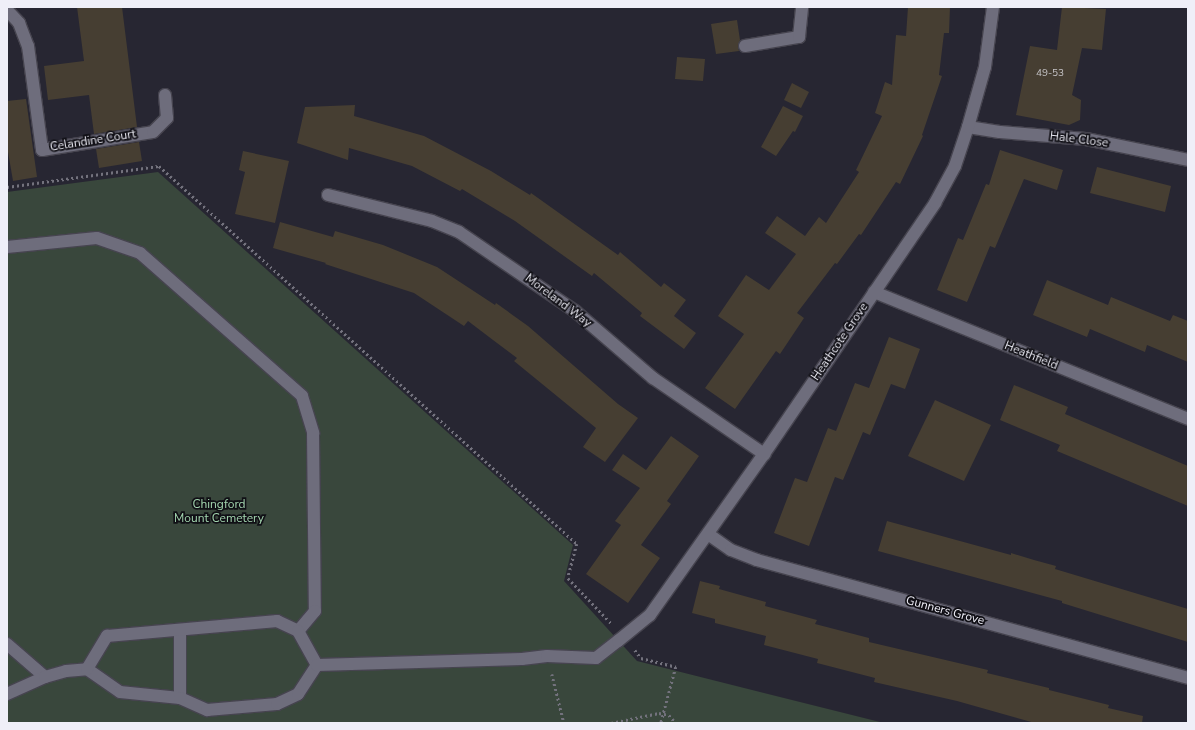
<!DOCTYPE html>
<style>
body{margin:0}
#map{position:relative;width:1195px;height:730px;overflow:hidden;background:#272632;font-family:"Nunito Sans",sans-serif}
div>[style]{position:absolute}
.green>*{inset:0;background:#39473c}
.building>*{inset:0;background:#463e32}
.path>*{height:2.5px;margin-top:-1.25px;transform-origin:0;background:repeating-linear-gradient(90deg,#73727d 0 2px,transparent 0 5px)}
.roads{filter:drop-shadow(1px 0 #46444f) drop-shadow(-1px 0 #46444f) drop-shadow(0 1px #46444f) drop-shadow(0 -1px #46444f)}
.lane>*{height:12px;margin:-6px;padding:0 6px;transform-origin:6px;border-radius:6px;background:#6e6d7c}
.street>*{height:12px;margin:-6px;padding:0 6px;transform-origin:6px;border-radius:6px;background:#6e6d7c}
span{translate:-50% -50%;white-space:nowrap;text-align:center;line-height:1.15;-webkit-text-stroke:3.5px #100f15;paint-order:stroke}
.number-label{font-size:10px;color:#c5c3c6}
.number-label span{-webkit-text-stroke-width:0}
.street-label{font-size:12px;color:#efeff8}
.park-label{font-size:12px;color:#a3d5af}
.frame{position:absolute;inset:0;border:8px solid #efeff8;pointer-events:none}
</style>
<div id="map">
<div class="green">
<i style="clip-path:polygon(158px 172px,573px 545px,564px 581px,637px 661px,884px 723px,7px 723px,7px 192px)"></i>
</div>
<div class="building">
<i style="clip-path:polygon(77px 7px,122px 7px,137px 127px,94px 134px,89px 95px,48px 100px,44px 66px,84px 61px)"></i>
<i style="clip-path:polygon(908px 7px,950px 7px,949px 33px,944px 33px,939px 75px,942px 76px,922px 135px,923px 136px,900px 184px,896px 182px,861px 235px,859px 234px,837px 264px,835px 263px,797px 313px,804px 318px,780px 354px,776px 351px,735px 409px,705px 388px,744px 334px,718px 316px,746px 275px,769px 290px,796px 254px,765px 233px,777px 216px,805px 236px,819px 217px,826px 223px,859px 172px,856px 170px,882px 116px,875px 113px,885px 82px,892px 85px,896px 35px,906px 36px)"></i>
<i style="clip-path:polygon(1062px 7px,1106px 9px,1102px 50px,1082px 48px,1072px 95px,1081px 100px,1080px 120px,1069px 125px,1016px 115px,1030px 46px,1057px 50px)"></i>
<i style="clip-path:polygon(737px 20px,740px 40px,738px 47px,739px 51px,716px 54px,711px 24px)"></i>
<i style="clip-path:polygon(677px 57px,705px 59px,703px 81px,675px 79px)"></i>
<i style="clip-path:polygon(792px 83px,809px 92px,801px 108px,784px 100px)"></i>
<i style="clip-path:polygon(26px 99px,37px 177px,13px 181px,7px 146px,7px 101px)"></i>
<i style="clip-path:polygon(355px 105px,354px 116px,424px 136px,491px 171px,530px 195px,531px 193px,618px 255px,620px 252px,661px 287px,664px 283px,686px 300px,674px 316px,696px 333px,684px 349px,640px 316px,642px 313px,594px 273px,592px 276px,515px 221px,462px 189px,460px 191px,412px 166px,349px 148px,348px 160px,297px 143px,305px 107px)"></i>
<i style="clip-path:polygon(783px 106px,803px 116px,795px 132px,793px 131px,776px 156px,761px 147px)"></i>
<i style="clip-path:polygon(139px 142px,142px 161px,99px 168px,96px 149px)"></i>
<i style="clip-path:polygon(1000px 150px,1063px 170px,1057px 190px,1024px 179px,995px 248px,990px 246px,967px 302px,937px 290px,958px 238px,963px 240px,986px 184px,989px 185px)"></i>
<i style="clip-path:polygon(243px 151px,289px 161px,275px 223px,235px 214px,245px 172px,239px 170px)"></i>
<i style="clip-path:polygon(1097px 167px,1171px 186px,1165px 212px,1090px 193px)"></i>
<i style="clip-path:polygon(280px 222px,333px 237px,335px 231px,383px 245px,437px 267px,495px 305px,496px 303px,528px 326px,618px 404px,638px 418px,605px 462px,583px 447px,596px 428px,514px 361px,517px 358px,493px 340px,468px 321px,464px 326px,414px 293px,325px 264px,326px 263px,273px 248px)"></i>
<i style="clip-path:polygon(1047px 280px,1108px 305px,1111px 297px,1170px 321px,1173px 315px,1188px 321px,1188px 362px,1147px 345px,1145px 352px,1090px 329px,1087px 337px,1033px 315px)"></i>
<i style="clip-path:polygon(889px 337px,920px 349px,905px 389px,891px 384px,870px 435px,863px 432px,843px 480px,835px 477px,809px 546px,774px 533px,795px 478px,807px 482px,828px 428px,836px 431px,855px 383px,869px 388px)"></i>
<i style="clip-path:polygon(1014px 385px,1068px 407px,1065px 414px,1188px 466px,1188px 506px,1057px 451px,1060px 445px,1000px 420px)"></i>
<i style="clip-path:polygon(935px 400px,991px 425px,964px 481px,908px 456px)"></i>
<i style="clip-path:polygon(671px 436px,699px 456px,667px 501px,671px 504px,641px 545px,660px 558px,628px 603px,586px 574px,621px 525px,615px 521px,640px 488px,612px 470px,623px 454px,646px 470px)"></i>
<i style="clip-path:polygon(887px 521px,1011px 555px,1011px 553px,1034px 560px,1056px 566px,1055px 569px,1188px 609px,1188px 642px,1062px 603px,1062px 601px,878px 551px)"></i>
<i style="clip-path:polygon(700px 581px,720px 586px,719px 589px,766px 602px,765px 606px,817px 620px,815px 624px,869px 638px,869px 642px,988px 670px,987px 673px,1049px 688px,1049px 690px,1109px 705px,1108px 708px,1143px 716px,1142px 723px,1035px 723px,957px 701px,874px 682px,875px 678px,817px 663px,818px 659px,764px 645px,766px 636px,715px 623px,715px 619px,692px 613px)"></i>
</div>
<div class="path">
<i style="left:7px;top:187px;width:153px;rotate:-7.9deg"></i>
<i style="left:159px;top:166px;width:564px;rotate:42.12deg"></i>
<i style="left:577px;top:544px;width:35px;rotate:105deg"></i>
<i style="left:568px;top:578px;width:64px;rotate:46.3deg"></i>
<i style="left:635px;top:650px;width:10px;rotate:53deg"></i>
<i style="left:641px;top:658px;width:36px;rotate:14deg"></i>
<i style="left:676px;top:667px;width:58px;rotate:105deg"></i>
<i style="left:552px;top:674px;width:50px;rotate:76.2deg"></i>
<i style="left:611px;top:723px;width:49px;rotate:-11.8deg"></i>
<i style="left:659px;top:713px;width:10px;rotate:11deg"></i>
<i style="left:669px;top:715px;width:11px;rotate:49deg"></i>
</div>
<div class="roads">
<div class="lane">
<i style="left:7px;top:10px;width:18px;rotate:47deg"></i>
<i style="left:19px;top:23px;width:25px;rotate:69deg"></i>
<i style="left:28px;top:46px;width:105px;rotate:82.3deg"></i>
<i style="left:42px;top:150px;width:112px;rotate:-9.2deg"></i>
<i style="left:153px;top:132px;width:20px;rotate:-45deg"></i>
<i style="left:167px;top:118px;width:23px;rotate:-95deg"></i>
<i style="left:745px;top:46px;width:55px;rotate:-9.5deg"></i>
<i style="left:799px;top:37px;width:30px;rotate:-84deg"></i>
<i style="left:7px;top:247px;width:90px;rotate:-5.7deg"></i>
<i style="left:97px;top:238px;width:46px;rotate:19.2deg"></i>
<i style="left:140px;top:253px;width:216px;rotate:41.4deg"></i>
<i style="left:302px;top:396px;width:39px;rotate:73deg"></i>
<i style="left:313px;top:433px;width:178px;rotate:89.4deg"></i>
<i style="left:315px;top:611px;width:26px;rotate:130deg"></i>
<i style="left:180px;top:630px;width:68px;rotate:90deg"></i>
<i style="left:7px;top:644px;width:50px;rotate:41deg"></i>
<i style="left:87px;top:669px;width:40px;rotate:34.9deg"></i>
<i style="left:120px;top:692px;width:60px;rotate:5.7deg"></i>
<i style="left:180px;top:698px;width:30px;rotate:24deg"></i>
<i style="left:207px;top:710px;width:70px;rotate:-4.9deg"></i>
<i style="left:277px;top:704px;width:23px;rotate:-25deg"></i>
<i style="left:298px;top:694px;width:35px;rotate:-57deg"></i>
<i style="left:7px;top:694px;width:42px;rotate:-24.1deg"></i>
<i style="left:45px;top:677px;width:22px;rotate:-16deg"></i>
<i style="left:66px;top:671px;width:21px;rotate:-5deg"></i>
<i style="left:87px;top:669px;width:39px;rotate:-59deg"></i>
<i style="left:107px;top:636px;width:171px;rotate:-5deg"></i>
<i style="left:277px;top:621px;width:23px;rotate:25deg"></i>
<i style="left:298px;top:631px;width:39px;rotate:61deg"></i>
<i style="left:317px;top:665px;width:205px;rotate:-1.7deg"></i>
<i style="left:522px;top:659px;width:25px;rotate:-7deg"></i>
<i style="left:547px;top:656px;width:49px;rotate:2.3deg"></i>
<i style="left:596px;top:658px;width:28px;rotate:-38deg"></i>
</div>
<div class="street">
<i style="left:968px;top:127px;width:32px;rotate:9deg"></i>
<i style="left:1000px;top:132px;width:86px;rotate:4.7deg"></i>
<i style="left:1086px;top:139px;width:104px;rotate:11.6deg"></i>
<i style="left:328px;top:195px;width:107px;rotate:14deg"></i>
<i style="left:432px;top:221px;width:29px;rotate:22deg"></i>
<i style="left:459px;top:232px;width:140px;rotate:34.3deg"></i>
<i style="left:575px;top:311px;width:103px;rotate:40.7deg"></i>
<i style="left:653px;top:378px;width:135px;rotate:34.4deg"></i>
<i style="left:874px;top:292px;width:339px;rotate:22deg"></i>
<i style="left:708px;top:534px;width:28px;rotate:35deg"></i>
<i style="left:731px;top:550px;width:28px;rotate:21deg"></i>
<i style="left:757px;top:560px;width:447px;rotate:15.3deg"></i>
<i style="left:618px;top:641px;width:41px;rotate:-39.1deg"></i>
<i style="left:650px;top:615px;width:197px;rotate:-54.7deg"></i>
<i style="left:764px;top:454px;width:304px;rotate:-55.7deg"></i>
<i style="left:935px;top:203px;width:42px;rotate:-61.6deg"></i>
<i style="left:955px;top:166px;width:41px;rotate:-71.6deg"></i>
<i style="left:968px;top:127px;width:62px;rotate:-74.2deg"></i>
<i style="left:985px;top:67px;width:61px;rotate:-82.4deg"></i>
</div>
</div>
<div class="number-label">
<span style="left:1050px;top:74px">49-53</span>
</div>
<div class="street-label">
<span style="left:1079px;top:140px;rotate:7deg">Hale Close</span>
<span style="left:93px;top:141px;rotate:-9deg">Celandine Court</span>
<span style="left:558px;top:301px;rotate:37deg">Moreland Way</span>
<span style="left:840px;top:342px;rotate:-56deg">Heathcote Grove</span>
<span style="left:1031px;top:356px;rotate:22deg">Heathfield</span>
<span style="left:945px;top:611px;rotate:15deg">Gunners Grove</span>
</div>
<div class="park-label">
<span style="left:219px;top:512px">Chingford<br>Mount Cemetery</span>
</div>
<div class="frame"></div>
</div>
